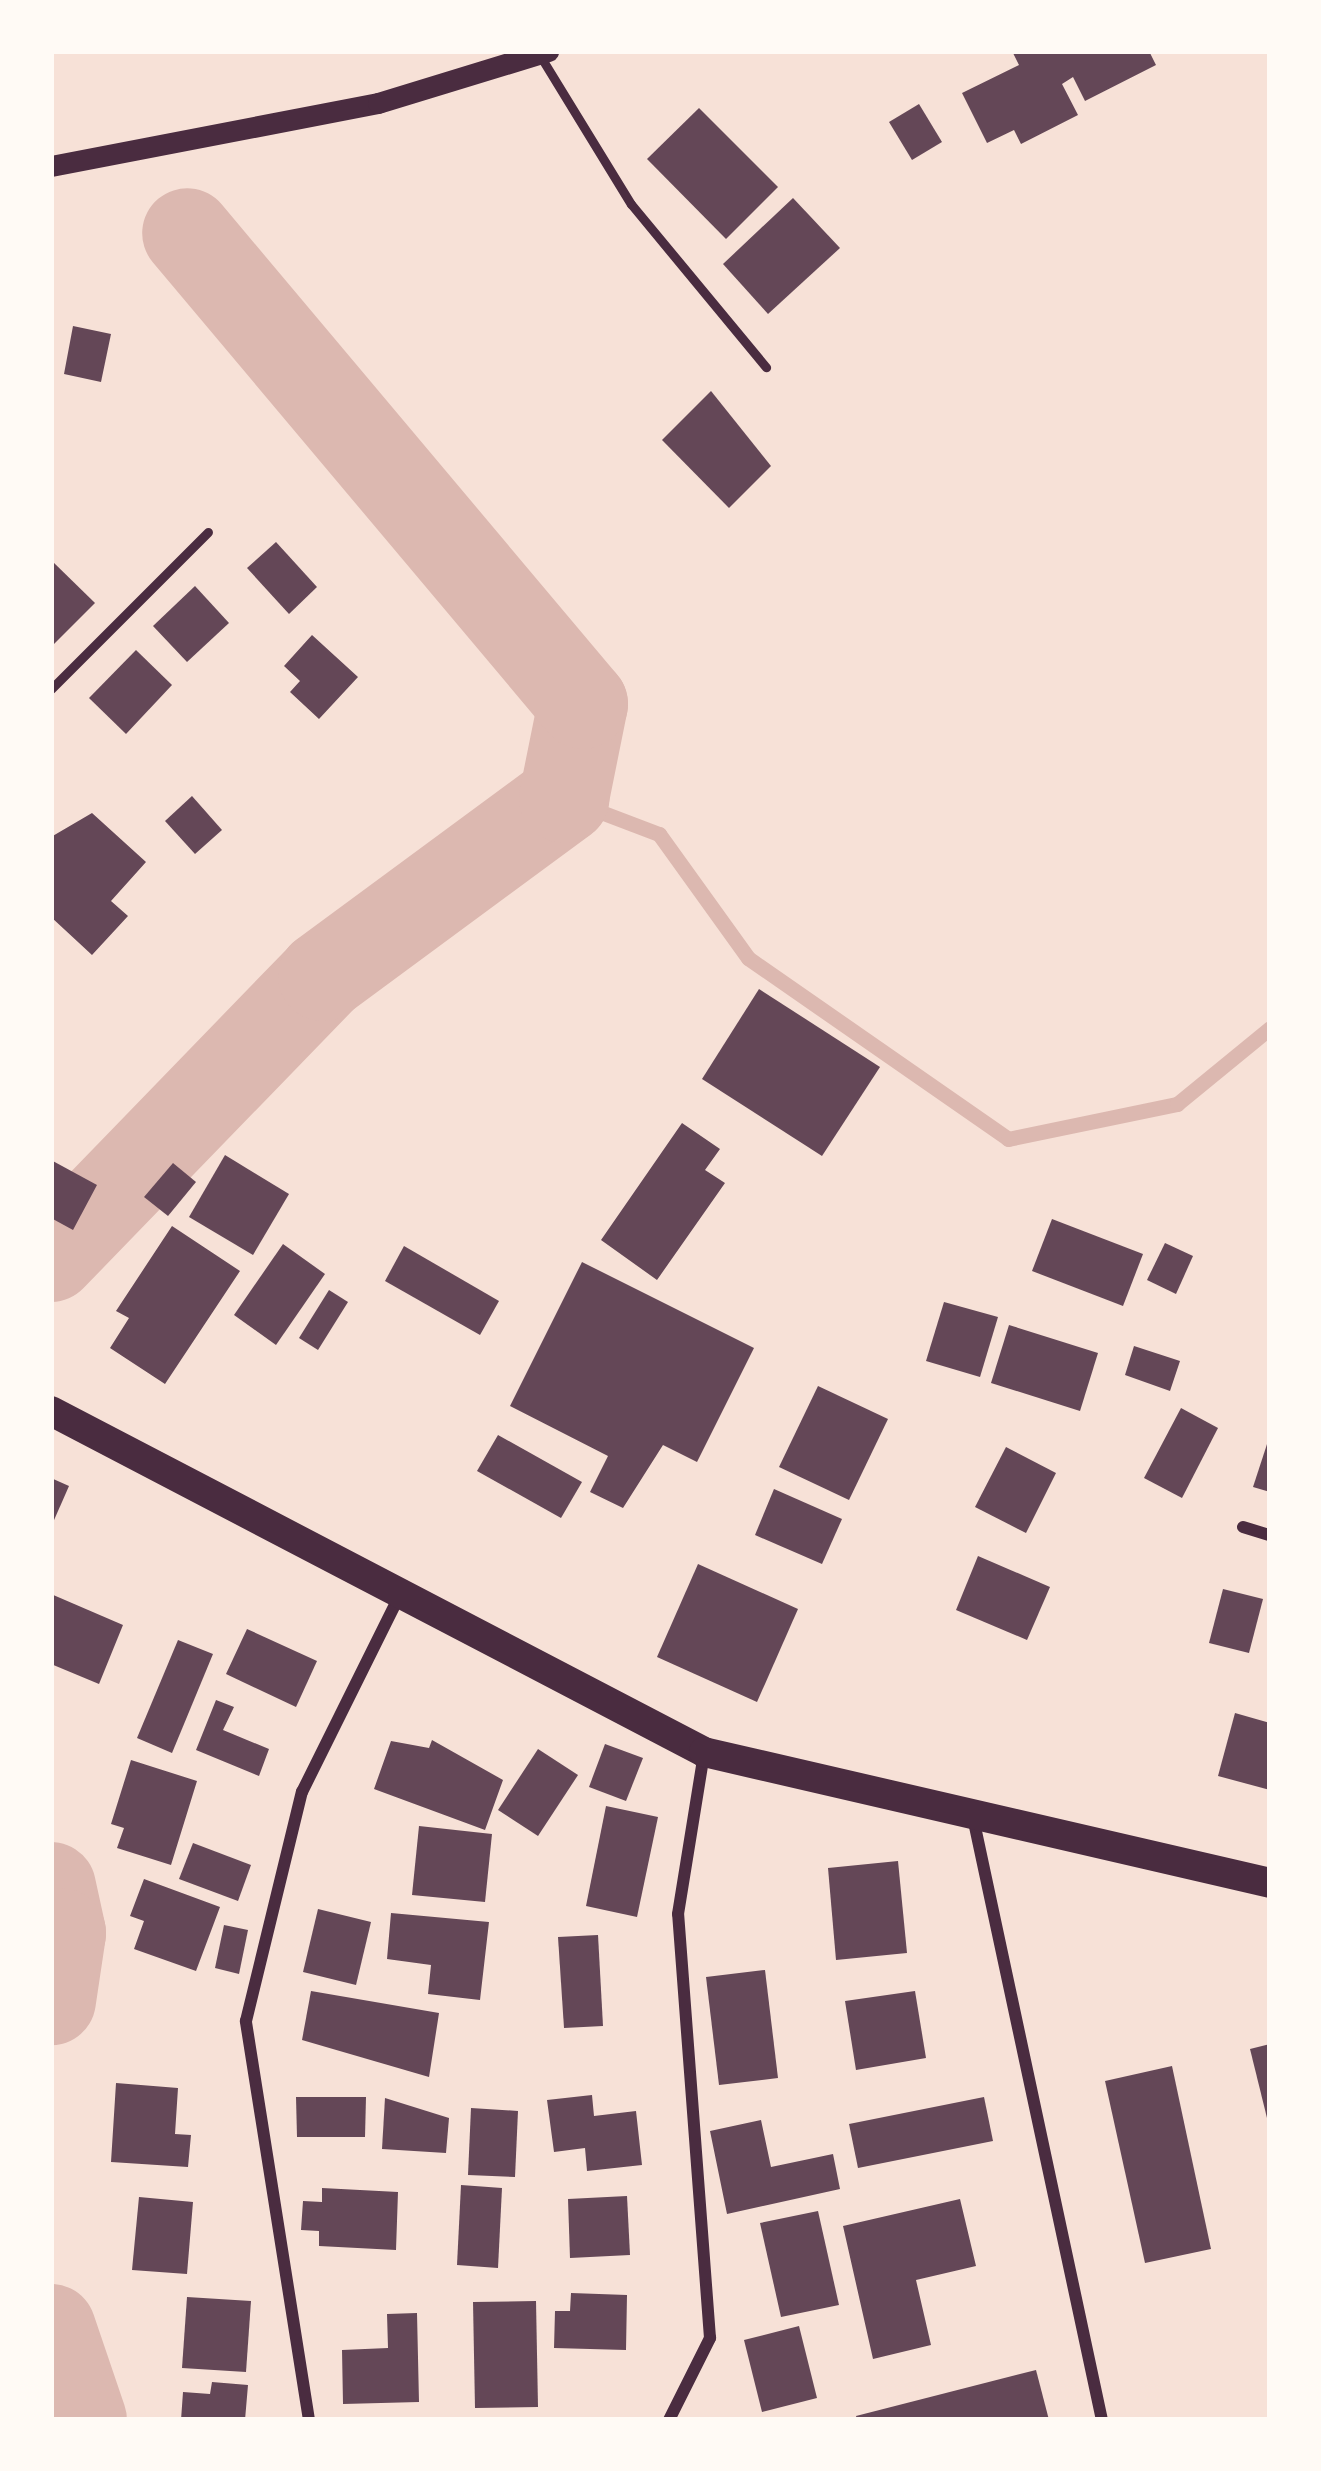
<!DOCTYPE html>
<style>
body{margin:0}
#map{position:relative;width:1321px;height:2471px;overflow:hidden;background:#f7e1d7;font-family:Helvetica,sans-serif}
div>[style]{position:absolute}
.stream>*{height:15px;margin:-7.5px;padding:0 7.5px;transform-origin:7.5px;border-radius:7.5px;background:#dcb8b0}
.river>*{height:90px;margin:-45px;padding:0 45px;transform-origin:45px;border-radius:45px;background:#dcb8b0}
.building>*{inset:0;background:#644757}
.service>*{height:9px;margin:-4.5px;padding:0 4.5px;transform-origin:4.5px;border-radius:4.5px;background:#4a2c40}
.minor>*{height:12px;margin:-6px;padding:0 6px;transform-origin:6px;border-radius:6px;background:#4a2c40}
.tertiary>*{height:21px;margin:-10.5px;padding:0 10.5px;transform-origin:10.5px;border-radius:10.5px;background:#4a2c40}
.primary>*{height:30px;margin:-15px;padding:0 15px;transform-origin:15px;border-radius:15px;background:#4a2c40}
span{translate:-50% -50%;white-space:nowrap;text-align:center;line-height:1.15;-webkit-text-stroke:9px #fffaf5;paint-order:stroke}
.frame{position:absolute;inset:0;border:54px solid #fffaf5;pointer-events:none}
</style>
<div id="map">
<div class="stream">
<i style="left:564px;top:798px;width:102px;rotate:20.8deg"></i>
<i style="left:659px;top:834px;width:153px;rotate:54.3deg"></i>
<i style="left:748px;top:958px;width:317px;rotate:34.8deg"></i>
<i style="left:1008px;top:1139px;width:173px;rotate:-11.7deg"></i>
<i style="left:1177px;top:1104px;width:120px;rotate:-39.3deg"></i>
</div>
<div class="river">
<i style="left:51px;top:1257px;width:391px;rotate:-45.9deg"></i>
<i style="left:323px;top:976px;width:300px;rotate:-36.4deg"></i>
<i style="left:564px;top:798px;width:96px;rotate:-78.6deg"></i>
<i style="left:583px;top:704px;width:615px;rotate:-130.06deg"></i>
<i style="left:51px;top:1887px;width:47px;rotate:77.7deg"></i>
<i style="left:61px;top:1933px;width:68px;rotate:98.5deg"></i>
<i style="left:51px;top:2329px;width:96px;rotate:71.2deg"></i>
</div>
<div class="building">
<i style="clip-path:polygon(1043px 51px,1149px 51px,1156px 65px,1085px 101px,1073px 77px,1062px 84px,1078px 115px,1021px 144px,1014px 130px,987px 143px,962px 93px,1019px 65px,1013px 53px)"></i>
<i style="clip-path:polygon(919px 104px,942px 142px,912px 160px,889px 122px)"></i>
<i style="clip-path:polygon(699px 108px,778px 187px,726px 239px,647px 159px)"></i>
<i style="clip-path:polygon(793px 198px,840px 248px,768px 314px,723px 264px)"></i>
<i style="clip-path:polygon(73px 326px,111px 334px,101px 382px,64px 374px)"></i>
<i style="clip-path:polygon(711px 391px,771px 466px,729px 508px,662px 440px)"></i>
<i style="clip-path:polygon(276px 542px,317px 587px,289px 614px,247px 568px)"></i>
<i style="clip-path:polygon(51px 560px,95px 603px,51px 647px)"></i>
<i style="clip-path:polygon(195px 586px,229px 623px,187px 662px,153px 626px)"></i>
<i style="clip-path:polygon(312px 635px,358px 677px,319px 719px,290px 692px,300px 681px,284px 666px)"></i>
<i style="clip-path:polygon(136px 650px,172px 685px,126px 734px,89px 698px)"></i>
<i style="clip-path:polygon(192px 796px,222px 830px,195px 854px,165px 821px)"></i>
<i style="clip-path:polygon(92px 813px,146px 862px,111px 901px,128px 916px,92px 955px,51px 917px,51px 837px)"></i>
<i style="clip-path:polygon(759px 989px,880px 1067px,822px 1156px,702px 1079px)"></i>
<i style="clip-path:polygon(682px 1123px,720px 1149px,705px 1170px,725px 1183px,657px 1280px,601px 1240px)"></i>
<i style="clip-path:polygon(225px 1155px,289px 1194px,253px 1255px,189px 1217px)"></i>
<i style="clip-path:polygon(51px 1160px,97px 1185px,73px 1230px,51px 1218px)"></i>
<i style="clip-path:polygon(173px 1163px,196px 1182px,168px 1216px,144px 1197px)"></i>
<i style="clip-path:polygon(1052px 1219px,1143px 1254px,1123px 1306px,1032px 1271px)"></i>
<i style="clip-path:polygon(172px 1226px,240px 1271px,165px 1384px,110px 1348px,129px 1318px,116px 1311px)"></i>
<i style="clip-path:polygon(1165px 1243px,1193px 1256px,1176px 1294px,1147px 1280px)"></i>
<i style="clip-path:polygon(283px 1244px,325px 1274px,276px 1345px,234px 1315px)"></i>
<i style="clip-path:polygon(404px 1246px,499px 1301px,480px 1335px,385px 1281px)"></i>
<i style="clip-path:polygon(582px 1262px,754px 1348px,697px 1462px,663px 1445px,623px 1508px,590px 1492px,608px 1456px,510px 1406px)"></i>
<i style="clip-path:polygon(329px 1290px,348px 1302px,318px 1350px,299px 1338px)"></i>
<i style="clip-path:polygon(944px 1302px,998px 1317px,980px 1377px,926px 1361px)"></i>
<i style="clip-path:polygon(1009px 1325px,1098px 1353px,1080px 1411px,991px 1383px)"></i>
<i style="clip-path:polygon(1134px 1346px,1180px 1361px,1170px 1391px,1125px 1375px)"></i>
<i style="clip-path:polygon(818px 1386px,888px 1419px,849px 1500px,779px 1467px)"></i>
<i style="clip-path:polygon(1181px 1408px,1218px 1428px,1182px 1498px,1144px 1478px)"></i>
<i style="clip-path:polygon(498px 1435px,582px 1482px,561px 1518px,477px 1471px)"></i>
<i style="clip-path:polygon(1269px 1438px,1270px 1438px,1270px 1492px,1253px 1487px)"></i>
<i style="clip-path:polygon(1006px 1447px,1056px 1473px,1026px 1533px,975px 1507px)"></i>
<i style="clip-path:polygon(51px 1478px,69px 1486px,51px 1527px)"></i>
<i style="clip-path:polygon(774px 1489px,842px 1519px,822px 1564px,755px 1535px)"></i>
<i style="clip-path:polygon(978px 1556px,1050px 1587px,1027px 1640px,956px 1610px)"></i>
<i style="clip-path:polygon(698px 1564px,798px 1609px,757px 1702px,657px 1657px)"></i>
<i style="clip-path:polygon(1223px 1589px,1263px 1599px,1249px 1653px,1209px 1643px)"></i>
<i style="clip-path:polygon(51px 1594px,123px 1625px,99px 1684px,51px 1664px)"></i>
<i style="clip-path:polygon(247px 1629px,317px 1661px,296px 1707px,226px 1674px)"></i>
<i style="clip-path:polygon(178px 1640px,213px 1654px,172px 1753px,137px 1738px)"></i>
<i style="clip-path:polygon(216px 1700px,234px 1707px,223px 1730px,269px 1749px,259px 1776px,196px 1750px)"></i>
<i style="clip-path:polygon(1235px 1713px,1270px 1723px,1270px 1790px,1218px 1776px)"></i>
<i style="clip-path:polygon(432px 1740px,503px 1780px,485px 1830px,374px 1789px,391px 1741px,429px 1748px)"></i>
<i style="clip-path:polygon(605px 1744px,643px 1758px,626px 1801px,589px 1787px)"></i>
<i style="clip-path:polygon(538px 1749px,578px 1775px,538px 1836px,498px 1810px)"></i>
<i style="clip-path:polygon(131px 1760px,197px 1781px,171px 1865px,117px 1848px,124px 1828px,111px 1824px)"></i>
<i style="clip-path:polygon(606px 1806px,658px 1817px,637px 1917px,586px 1906px)"></i>
<i style="clip-path:polygon(419px 1826px,492px 1834px,485px 1902px,412px 1895px)"></i>
<i style="clip-path:polygon(193px 1843px,251px 1865px,238px 1901px,179px 1879px)"></i>
<i style="clip-path:polygon(898px 1861px,907px 1953px,836px 1960px,828px 1868px)"></i>
<i style="clip-path:polygon(144px 1879px,220px 1907px,196px 1971px,134px 1949px,144px 1921px,130px 1916px)"></i>
<i style="clip-path:polygon(318px 1909px,371px 1922px,356px 1985px,303px 1972px)"></i>
<i style="clip-path:polygon(391px 1913px,489px 1922px,480px 2000px,428px 1994px,431px 1965px,387px 1959px)"></i>
<i style="clip-path:polygon(224px 1925px,248px 1930px,239px 1974px,215px 1968px)"></i>
<i style="clip-path:polygon(598px 1935px,603px 2026px,564px 2028px,558px 1937px)"></i>
<i style="clip-path:polygon(765px 1970px,778px 2078px,719px 2085px,706px 1977px)"></i>
<i style="clip-path:polygon(311px 1991px,439px 2013px,429px 2077px,302px 2040px)"></i>
<i style="clip-path:polygon(915px 1991px,926px 2058px,856px 2070px,845px 2001px)"></i>
<i style="clip-path:polygon(1270px 2044px,1270px 2122px,1268px 2122px,1250px 2049px)"></i>
<i style="clip-path:polygon(1172px 2066px,1211px 2249px,1145px 2263px,1105px 2081px)"></i>
<i style="clip-path:polygon(116px 2083px,178px 2088px,175px 2134px,191px 2135px,188px 2167px,111px 2162px)"></i>
<i style="clip-path:polygon(592px 2095px,594px 2116px,636px 2111px,642px 2165px,587px 2171px,585px 2148px,554px 2152px,547px 2100px)"></i>
<i style="clip-path:polygon(296px 2097px,366px 2097px,365px 2137px,297px 2137px)"></i>
<i style="clip-path:polygon(984px 2097px,993px 2141px,858px 2168px,849px 2124px)"></i>
<i style="clip-path:polygon(385px 2098px,449px 2118px,446px 2153px,382px 2149px)"></i>
<i style="clip-path:polygon(471px 2108px,518px 2111px,515px 2177px,468px 2175px)"></i>
<i style="clip-path:polygon(761px 2120px,771px 2167px,833px 2154px,840px 2189px,727px 2214px,710px 2131px)"></i>
<i style="clip-path:polygon(461px 2185px,502px 2188px,498px 2268px,457px 2265px)"></i>
<i style="clip-path:polygon(322px 2188px,398px 2192px,396px 2250px,319px 2246px,319px 2231px,301px 2230px,303px 2201px,322px 2202px)"></i>
<i style="clip-path:polygon(627px 2196px,630px 2255px,570px 2258px,568px 2199px)"></i>
<i style="clip-path:polygon(139px 2197px,193px 2202px,187px 2274px,132px 2270px)"></i>
<i style="clip-path:polygon(960px 2199px,976px 2266px,916px 2280px,931px 2345px,873px 2359px,843px 2226px)"></i>
<i style="clip-path:polygon(818px 2211px,839px 2305px,781px 2317px,760px 2223px)"></i>
<i style="clip-path:polygon(571px 2293px,627px 2295px,626px 2350px,554px 2348px,555px 2311px,570px 2311px)"></i>
<i style="clip-path:polygon(187px 2297px,251px 2301px,246px 2372px,182px 2368px)"></i>
<i style="clip-path:polygon(536px 2301px,538px 2407px,475px 2408px,473px 2302px)"></i>
<i style="clip-path:polygon(417px 2313px,419px 2402px,343px 2404px,342px 2350px,388px 2348px,387px 2314px)"></i>
<i style="clip-path:polygon(799px 2326px,817px 2398px,762px 2412px,744px 2340px)"></i>
<i style="clip-path:polygon(1036px 2370px,1049px 2420px,857px 2420px,856px 2416px)"></i>
<i style="clip-path:polygon(212px 2382px,248px 2385px,245px 2420px,181px 2420px,183px 2392px,210px 2394px)"></i>
</div>
<div class="service">
<i style="left:539px;top:54px;width:176px;rotate:58.5deg"></i>
<i style="left:631px;top:204px;width:212px;rotate:50.4deg"></i>
<i style="left:51px;top:689px;width:222px;rotate:-45deg"></i>
</div>
<div class="minor">
<i style="left:1243px;top:1527px;width:28px;rotate:17deg"></i>
<i style="left:974px;top:1822px;width:612px;rotate:77.92deg"></i>
<i style="left:309px;top:2420px;width:404px;rotate:-99deg"></i>
<i style="left:246px;top:2021px;width:236px;rotate:-76.3deg"></i>
<i style="left:302px;top:1792px;width:216px;rotate:-63.6deg"></i>
<i style="left:669px;top:2420px;width:92px;rotate:-63.4deg"></i>
<i style="left:710px;top:2338px;width:425px;rotate:-94.3deg"></i>
<i style="left:678px;top:1914px;width:163px;rotate:-80.8deg"></i>
</div>
<div class="tertiary">
<i style="left:51px;top:166px;width:333px;rotate:-10.9deg"></i>
<i style="left:378px;top:103px;width:178px;rotate:-17deg"></i>
</div>
<div class="primary">
<i style="left:51px;top:1411px;width:737px;rotate:27.57deg"></i>
<i style="left:704px;top:1752px;width:581px;rotate:13.03deg"></i>
</div>
<div class="frame"></div>
</div>
